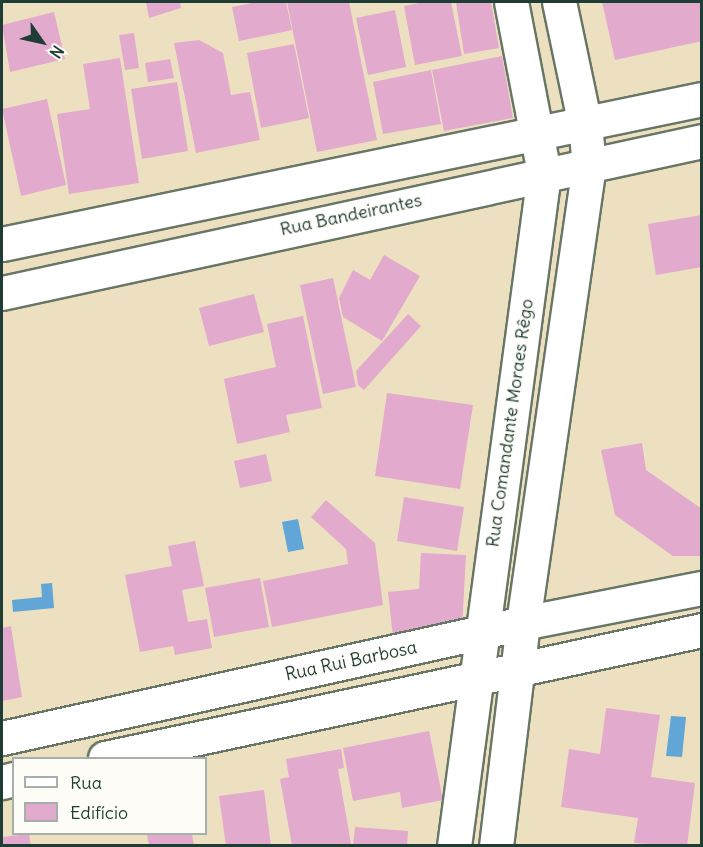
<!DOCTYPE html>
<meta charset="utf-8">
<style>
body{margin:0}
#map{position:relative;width:703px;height:847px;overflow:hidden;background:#ece0c0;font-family:Delius,sans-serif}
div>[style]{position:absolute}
.water>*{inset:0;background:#61a6d6}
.building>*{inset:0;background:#e2aacc}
.roads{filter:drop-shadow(2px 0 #677665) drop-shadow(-2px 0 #677665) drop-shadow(0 2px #677665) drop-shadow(0 -2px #677665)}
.minor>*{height:33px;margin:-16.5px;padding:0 16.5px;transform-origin:16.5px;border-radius:16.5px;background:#fff}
span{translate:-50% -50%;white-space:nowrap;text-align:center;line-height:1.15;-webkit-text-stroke:4.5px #fdfcf7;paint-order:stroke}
.street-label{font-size:18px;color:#1f3d34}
.frame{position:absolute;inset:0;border:3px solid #1f3d34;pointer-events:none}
.legend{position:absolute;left:12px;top:757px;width:195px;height:78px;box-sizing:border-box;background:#fdfcf7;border:2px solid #a4b0a9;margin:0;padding:8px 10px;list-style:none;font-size:18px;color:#1f3d34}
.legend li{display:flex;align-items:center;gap:12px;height:30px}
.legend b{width:30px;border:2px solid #a4b0a9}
.north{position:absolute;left:12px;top:12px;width:60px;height:60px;-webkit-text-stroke:4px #fdfcf7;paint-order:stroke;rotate:124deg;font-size:16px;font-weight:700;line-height:24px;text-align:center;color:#1f3d34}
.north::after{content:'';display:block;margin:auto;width:21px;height:27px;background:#1f3d34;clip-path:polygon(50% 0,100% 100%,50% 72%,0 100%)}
</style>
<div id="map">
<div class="water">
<i style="clip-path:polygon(298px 519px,304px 549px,288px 552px,282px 522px)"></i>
<i style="clip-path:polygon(52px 583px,54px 608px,13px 612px,12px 600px,42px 597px,41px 584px)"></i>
<i style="clip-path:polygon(671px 716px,686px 717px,682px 757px,666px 756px)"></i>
</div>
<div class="building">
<i style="clip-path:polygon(146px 2px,180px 2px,181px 8px,149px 18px)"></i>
<i style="clip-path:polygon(257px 2px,286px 2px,292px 30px,239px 41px,232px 7px)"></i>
<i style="clip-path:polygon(287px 2px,349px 2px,377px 140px,317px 152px)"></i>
<i style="clip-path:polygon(424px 2px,451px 2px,462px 56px,415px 65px,404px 6px)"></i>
<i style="clip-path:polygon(456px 2px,491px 2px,499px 48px,464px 54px)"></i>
<i style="clip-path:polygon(602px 2px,702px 2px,702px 41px,615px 60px)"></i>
<i style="clip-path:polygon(395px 10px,406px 67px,368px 75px,356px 18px)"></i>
<i style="clip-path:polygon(54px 12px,65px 59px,10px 72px,2px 25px)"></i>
<i style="clip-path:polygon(134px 33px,139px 68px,125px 70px,119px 35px)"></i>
<i style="clip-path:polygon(199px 40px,223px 53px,231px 95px,250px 92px,260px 140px,196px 153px,174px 43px)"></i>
<i style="clip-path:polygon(294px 44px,309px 118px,261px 128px,247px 53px)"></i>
<i style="clip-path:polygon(502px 56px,513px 118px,444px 131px,432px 70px)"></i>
<i style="clip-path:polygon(120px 58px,139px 183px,69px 194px,57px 114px,90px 109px,83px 64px)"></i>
<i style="clip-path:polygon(170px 59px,174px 78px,148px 82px,145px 63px)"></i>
<i style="clip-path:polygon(431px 70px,441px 124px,383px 134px,373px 82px)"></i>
<i style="clip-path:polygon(177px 82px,188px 151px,142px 159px,131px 89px)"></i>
<i style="clip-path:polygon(47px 99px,66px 185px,21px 196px,2px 109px)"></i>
<i style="clip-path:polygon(702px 215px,702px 267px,656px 275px,648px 224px)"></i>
<i style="clip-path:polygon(384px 255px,420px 276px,382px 341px,343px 317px,339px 298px,353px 270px,370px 280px)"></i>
<i style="clip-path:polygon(333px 278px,356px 387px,323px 394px,300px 285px)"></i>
<i style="clip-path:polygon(254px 294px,264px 332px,209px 346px,199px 308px)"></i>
<i style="clip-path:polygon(408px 314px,421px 326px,364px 390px,358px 385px,356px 371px)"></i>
<i style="clip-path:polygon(303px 316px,322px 408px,286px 415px,290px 432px,237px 444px,224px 379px,276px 367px,267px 324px)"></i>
<i style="clip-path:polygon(387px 393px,473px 405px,460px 489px,375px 476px)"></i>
<i style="clip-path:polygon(642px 443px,646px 470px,702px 509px,702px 556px,673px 556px,615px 515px,601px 450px)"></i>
<i style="clip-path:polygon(266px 454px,272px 481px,240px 488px,234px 461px)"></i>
<i style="clip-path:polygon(404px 497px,464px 507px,457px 551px,397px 541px)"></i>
<i style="clip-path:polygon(326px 500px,375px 543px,383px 605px,272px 627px,263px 581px,348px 564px,346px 549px,311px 517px)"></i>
<i style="clip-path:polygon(195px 541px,204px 586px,182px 590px,188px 622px,207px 619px,212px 648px,175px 655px,173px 646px,140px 652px,125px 575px,172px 566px,168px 546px)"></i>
<i style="clip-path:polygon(421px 553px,466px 555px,462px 629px,393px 637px,388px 592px,419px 589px)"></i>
<i style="clip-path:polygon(260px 578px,269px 627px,214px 637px,205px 588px)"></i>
<i style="clip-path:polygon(11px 626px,22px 697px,2px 701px,2px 628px)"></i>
<i style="clip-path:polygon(606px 708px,660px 715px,651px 777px,695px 783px,687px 846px,634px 843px,638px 818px,561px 807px,569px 749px,600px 754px)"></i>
<i style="clip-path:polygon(429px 731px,443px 800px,402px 808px,400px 792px,353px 801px,343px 748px)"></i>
<i style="clip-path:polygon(341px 749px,344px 768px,338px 769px,351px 844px,292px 846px,280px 779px,289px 777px,286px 759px)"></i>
<i style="clip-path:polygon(264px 790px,271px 846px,226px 846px,219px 796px)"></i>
<i style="clip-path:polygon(355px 827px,408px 831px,407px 846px,353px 846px)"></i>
<i style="clip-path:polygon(29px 834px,31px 846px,2px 846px,2px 837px)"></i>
<i style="clip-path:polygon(147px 834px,192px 834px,194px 846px,149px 846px)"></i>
</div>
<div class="roads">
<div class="minor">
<i style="left:2px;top:244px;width:715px;rotate:-11.7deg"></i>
<i style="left:2px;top:293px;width:716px;rotate:-12.25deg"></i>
<i style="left:2px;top:738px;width:534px;rotate:-12.45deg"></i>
<i style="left:523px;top:623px;width:182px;rotate:-11.1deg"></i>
<i style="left:105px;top:758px;width:611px;rotate:-12.1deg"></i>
<i style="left:2px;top:782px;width:12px;rotate:-14deg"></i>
<i style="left:454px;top:846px;width:679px;rotate:-82.38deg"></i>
<i style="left:544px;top:173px;width:174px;rotate:-100.9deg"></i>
<i style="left:496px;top:846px;width:225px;rotate:-83.1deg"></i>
<i style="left:523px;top:623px;width:463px;rotate:-81.8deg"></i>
<i style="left:589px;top:165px;width:40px;rotate:-95.7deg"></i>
<i style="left:585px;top:125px;width:126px;rotate:-101.9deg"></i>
</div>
</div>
<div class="street-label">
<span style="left:351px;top:215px;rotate:-12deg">Rua Bandeirantes</span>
<span style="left:510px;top:423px;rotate:-82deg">Rua Comandante Moraes Rêgo</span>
<span style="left:351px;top:661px;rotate:-12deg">Rua Rui Barbosa</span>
</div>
<div class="frame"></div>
<ul class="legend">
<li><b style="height:8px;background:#fff"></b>Rua</li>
<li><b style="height:16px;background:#e2aacc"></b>Edifício</li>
</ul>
<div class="north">N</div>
</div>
